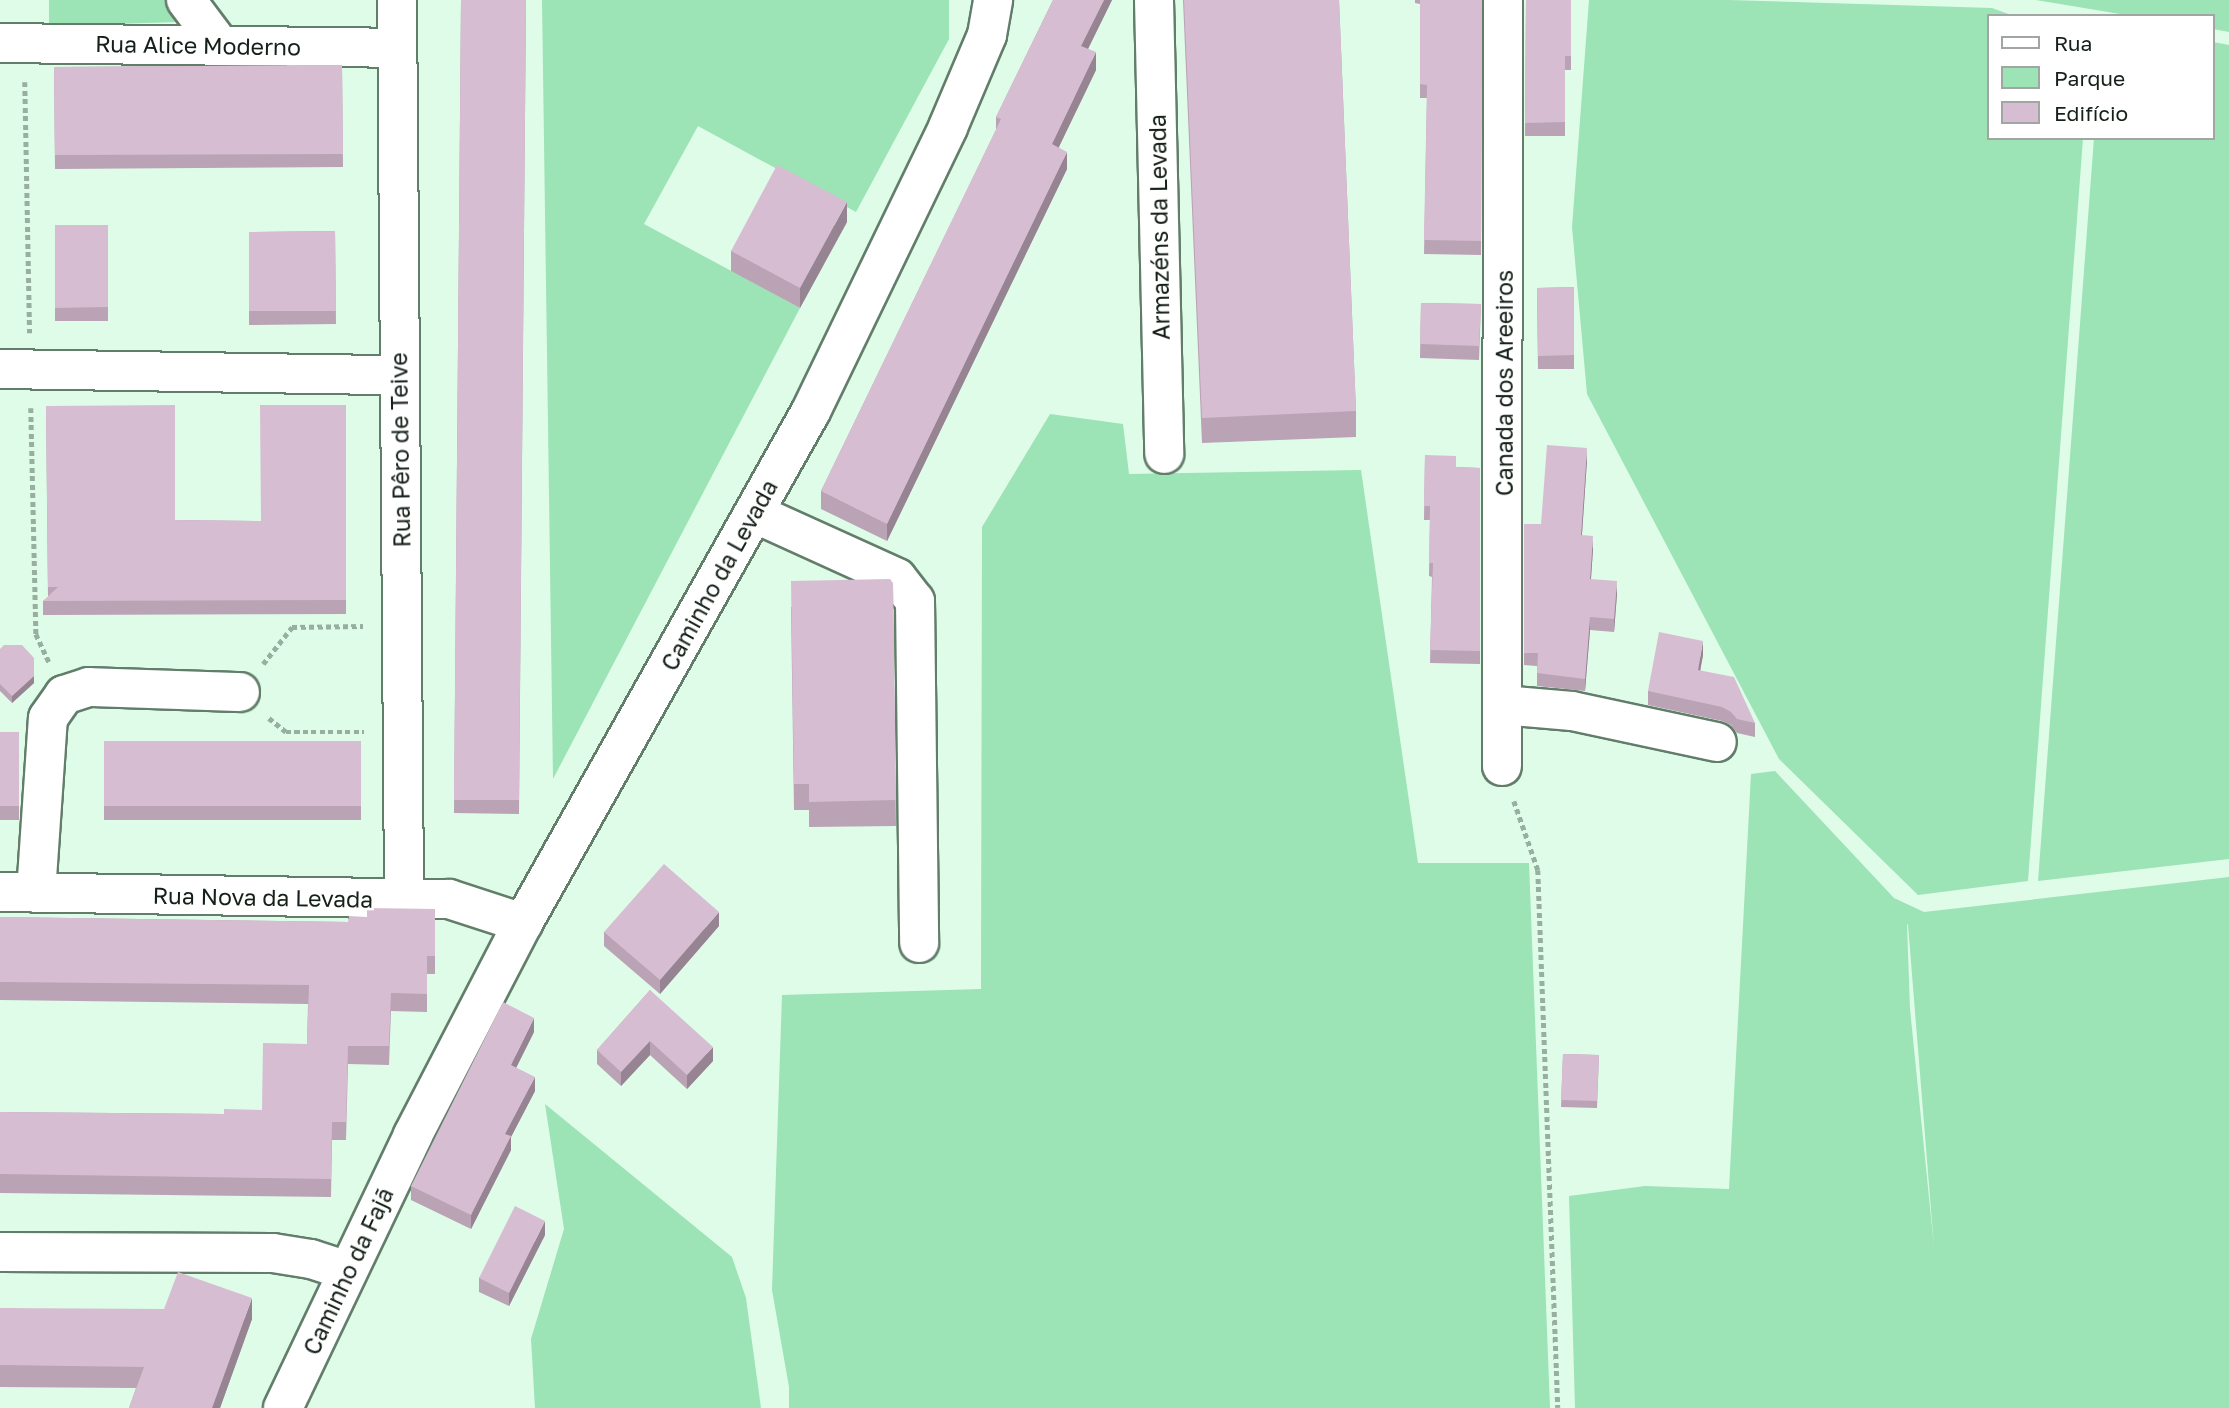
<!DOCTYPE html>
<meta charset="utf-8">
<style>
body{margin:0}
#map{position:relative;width:2229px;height:1408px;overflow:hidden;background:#defce8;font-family:"Golos Text",sans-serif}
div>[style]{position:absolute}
.green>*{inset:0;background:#9ce3b5}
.path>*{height:4.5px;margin-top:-2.25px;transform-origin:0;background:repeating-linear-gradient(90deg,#98afa0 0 5px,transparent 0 8.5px)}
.roads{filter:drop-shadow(2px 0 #627d6a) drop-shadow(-2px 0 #627d6a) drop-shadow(0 2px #627d6a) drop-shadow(0 -2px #627d6a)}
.minor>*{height:38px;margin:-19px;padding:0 19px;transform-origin:19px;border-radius:19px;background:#fff}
.wall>*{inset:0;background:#b9a3b5}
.shaded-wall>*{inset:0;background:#968493}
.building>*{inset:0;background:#d7bdd2}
span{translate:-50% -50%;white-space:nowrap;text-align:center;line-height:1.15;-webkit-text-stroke:5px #fff;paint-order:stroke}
.street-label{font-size:23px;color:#152018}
.legend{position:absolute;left:1987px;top:14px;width:228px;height:126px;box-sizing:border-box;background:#fff;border:2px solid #a1a6a3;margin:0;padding:9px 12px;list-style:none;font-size:21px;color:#152018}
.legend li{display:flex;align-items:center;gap:14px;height:35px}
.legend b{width:35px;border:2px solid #a1a6a3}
</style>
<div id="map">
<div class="green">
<i style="clip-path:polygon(49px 0,169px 0,178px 22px,49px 26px)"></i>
<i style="clip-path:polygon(542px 0,949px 0,949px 39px,856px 212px,698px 126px,644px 224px,800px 308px,553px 779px)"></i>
<i style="clip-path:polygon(1589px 0,1728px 0,1992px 8px,2014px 16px,1989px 16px,1989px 138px,2083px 138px,2028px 881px,1918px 895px,1779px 759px,1587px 394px,1572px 227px)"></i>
<i style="clip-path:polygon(2036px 0,2229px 0,2229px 32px,2213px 29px,2213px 16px,2132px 16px)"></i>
<i style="clip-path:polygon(2213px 42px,2229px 45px,2229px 859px,2038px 881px,2094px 138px,2213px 138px)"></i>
<i style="clip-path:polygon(1050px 414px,1123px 424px,1129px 474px,1361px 470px,1418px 863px,1529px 863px,1550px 1408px,789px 1408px,789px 1387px,772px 1290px,782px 995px,981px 989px,982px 527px)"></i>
<i style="clip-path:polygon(evenodd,1775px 771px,1894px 898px,1924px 912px,2229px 877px,2229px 1408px,1575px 1408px,1569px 1196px,1645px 1186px,1729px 1189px,1751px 774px,1775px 771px,1907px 924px,1908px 925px,1934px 1247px,1910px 1009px,1907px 924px)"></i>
<i style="clip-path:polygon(545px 1104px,732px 1257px,746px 1298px,761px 1408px,535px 1408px,531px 1339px,564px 1229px)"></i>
</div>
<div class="path">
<i style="left:25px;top:82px;width:251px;rotate:88.9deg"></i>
<i style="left:31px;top:408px;width:226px;rotate:88.7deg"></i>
<i style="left:36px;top:634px;width:31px;rotate:65deg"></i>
<i style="left:263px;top:664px;width:47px;rotate:-51.9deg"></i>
<i style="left:292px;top:627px;width:71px;rotate:-0.8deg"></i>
<i style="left:269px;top:718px;width:22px;rotate:39deg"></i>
<i style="left:286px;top:732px;width:78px"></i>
<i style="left:1514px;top:801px;width:73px;rotate:70.8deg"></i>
<i style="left:1538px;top:870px;width:538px;rotate:87.87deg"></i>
</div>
<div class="roads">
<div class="minor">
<i style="left:186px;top:0;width:55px;rotate:53.1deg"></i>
<i style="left:397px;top:0;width:899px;rotate:89.55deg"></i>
<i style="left:1154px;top:0;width:454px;rotate:88.7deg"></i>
<i style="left:0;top:43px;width:396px;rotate:0.7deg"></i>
<i style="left:0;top:369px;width:399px;rotate:0.9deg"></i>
<i style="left:754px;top:513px;width:157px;rotate:24.4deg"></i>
<i style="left:897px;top:578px;width:29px;rotate:52deg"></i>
<i style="left:915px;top:601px;width:342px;rotate:89.3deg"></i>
<i style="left:1502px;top:705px;width:70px;rotate:4.9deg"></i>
<i style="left:1572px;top:711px;width:148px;rotate:12.1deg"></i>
<i style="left:1502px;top:766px;width:766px;rotate:-89.93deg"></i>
<i style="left:0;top:892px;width:449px;rotate:0.9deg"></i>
<i style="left:449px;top:899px;width:78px;rotate:18deg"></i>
<i style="left:36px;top:893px;width:175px;rotate:-86.1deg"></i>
<i style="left:48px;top:718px;width:28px;rotate:-55deg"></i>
<i style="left:64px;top:695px;width:26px;rotate:-18deg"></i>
<i style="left:89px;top:687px;width:151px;rotate:1.9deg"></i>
<i style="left:0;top:1252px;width:273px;rotate:0.2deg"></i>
<i style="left:273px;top:1253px;width:38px;rotate:9deg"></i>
<i style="left:311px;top:1259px;width:38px;rotate:18deg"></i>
<i style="left:283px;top:1408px;width:302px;rotate:-64.5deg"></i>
<i style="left:413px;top:1135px;width:239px;rotate:-62.6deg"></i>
<i style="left:523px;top:923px;width:587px;rotate:-60.64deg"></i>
<i style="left:811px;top:411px;width:315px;rotate:-64.2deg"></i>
<i style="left:948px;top:127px;width:100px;rotate:-67deg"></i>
<i style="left:987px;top:35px;width:36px;rotate:-80deg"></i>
</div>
</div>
<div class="wall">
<i style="clip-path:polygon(461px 0,526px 0,519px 814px,454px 813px)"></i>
<i style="clip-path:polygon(1053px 0,1112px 0,1088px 49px,1096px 70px,1059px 147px,1067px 169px,887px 541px,821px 509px,821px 491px,996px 130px,996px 117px)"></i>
<i style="clip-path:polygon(1183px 0,1339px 0,1356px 411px,1356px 437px,1202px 443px)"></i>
<i style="clip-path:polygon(1415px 0,1482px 0,1481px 255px,1424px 254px,1427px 98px,1420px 98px,1420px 4px,1415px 3px)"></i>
<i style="clip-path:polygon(1526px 0,1571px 0,1571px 70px,1565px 70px,1565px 136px,1525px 136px)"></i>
<i style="clip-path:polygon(342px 65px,343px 167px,55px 169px,54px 67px)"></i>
<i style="clip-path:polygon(847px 222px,800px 308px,731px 271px,731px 251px)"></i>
<i style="clip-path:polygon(55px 225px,108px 225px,108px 321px,55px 321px)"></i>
<i style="clip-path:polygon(335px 231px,336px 324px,249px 325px,249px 232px)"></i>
<i style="clip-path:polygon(1574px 287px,1574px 369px,1538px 369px,1537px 288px)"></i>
<i style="clip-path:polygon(1421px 303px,1481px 304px,1479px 360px,1420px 358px)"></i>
<i style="clip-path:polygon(346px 405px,346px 614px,43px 615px,43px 601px,48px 597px,46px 406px,175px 520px,261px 521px)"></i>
<i style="clip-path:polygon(1425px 455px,1456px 467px,1480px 468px,1480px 664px,1430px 663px,1432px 577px,1429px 576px,1430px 520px,1424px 520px)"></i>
<i style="clip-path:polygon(1587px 460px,1582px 535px,1593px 549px,1591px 579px,1617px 594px,1614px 632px,1590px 630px,1585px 691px,1537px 686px,1537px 666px,1524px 665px,1524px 524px,1541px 524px)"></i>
<i style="clip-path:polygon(893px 583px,896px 826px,809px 827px,809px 810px,794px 810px,791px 607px)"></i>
<i style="clip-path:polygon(0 649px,34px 658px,34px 683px,12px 703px,0 691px)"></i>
<i style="clip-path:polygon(1703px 655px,1700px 670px,1755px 723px,1755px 737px,1737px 733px,1731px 725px,1722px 721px,1648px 705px,1648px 691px)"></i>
<i style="clip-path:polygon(0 732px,19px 732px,19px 820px,0 820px)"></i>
<i style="clip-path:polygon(104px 741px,361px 741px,361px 820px,104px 820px)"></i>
<i style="clip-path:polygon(435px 909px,435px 974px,427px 974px,427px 1012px,391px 1011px,389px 1065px,348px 1064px,346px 1140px,332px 1140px,331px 1197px,0 1193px,0 1112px,224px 1114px,262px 1110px,307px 1044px,308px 1004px,0 1000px,0 917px,348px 922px,367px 917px)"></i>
<i style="clip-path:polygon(719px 926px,660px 994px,604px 946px,604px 932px)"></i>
<i style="clip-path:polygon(650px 990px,713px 1061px,687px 1089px,650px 1055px,621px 1086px,597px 1064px,597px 1050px)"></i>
<i style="clip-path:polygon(534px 1032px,516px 1068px,535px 1091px,511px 1137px,511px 1150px,471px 1229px,411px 1200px,411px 1186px)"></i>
<i style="clip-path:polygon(1563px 1054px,1599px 1055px,1597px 1108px,1561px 1107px)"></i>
<i style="clip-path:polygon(545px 1235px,509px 1306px,479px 1292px,479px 1278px)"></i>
<i style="clip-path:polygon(0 1308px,252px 1319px,220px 1408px,129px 1408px,136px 1388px,0 1387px)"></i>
</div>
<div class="shaded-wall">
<i style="clip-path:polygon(1104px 0,1112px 0,1081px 63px,1081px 46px)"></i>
<i style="clip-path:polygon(1096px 52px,1096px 70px,1052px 161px,1052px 144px)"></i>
<i style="clip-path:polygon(1067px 152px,1067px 169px,887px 541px,887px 524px)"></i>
<i style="clip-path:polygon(847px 202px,847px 222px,800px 308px,800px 288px)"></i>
<i style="clip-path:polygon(1587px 448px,1587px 460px,1581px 548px,1581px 535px)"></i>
<i style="clip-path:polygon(1593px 536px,1593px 549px,1590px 592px,1590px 579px)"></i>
<i style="clip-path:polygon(1617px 581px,1617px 594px,1614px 632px,1614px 619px)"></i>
<i style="clip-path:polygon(1590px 617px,1590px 630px,1585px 691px,1585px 679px)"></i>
<i style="clip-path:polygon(1703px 641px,1703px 655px,1698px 683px,1698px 670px)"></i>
<i style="clip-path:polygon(34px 676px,34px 683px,12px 703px,12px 696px)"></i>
<i style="clip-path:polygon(719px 912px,719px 926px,660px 994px,660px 980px)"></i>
<i style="clip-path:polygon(534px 1018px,534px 1032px,511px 1078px,511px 1065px)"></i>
<i style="clip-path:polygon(650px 1041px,650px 1055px,621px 1086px,621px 1072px)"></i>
<i style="clip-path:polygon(713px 1047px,713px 1061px,687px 1089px,687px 1075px)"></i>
<i style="clip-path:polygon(535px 1077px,535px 1091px,511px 1137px,511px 1150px,471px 1229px,471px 1215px,505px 1134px)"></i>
<i style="clip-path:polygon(545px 1221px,545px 1235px,509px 1306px,509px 1293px)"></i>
<i style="clip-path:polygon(252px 1298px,252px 1319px,220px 1408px,212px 1408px)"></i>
</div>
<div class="building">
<i style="clip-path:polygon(461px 0,526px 0,519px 800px,454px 800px)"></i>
<i style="clip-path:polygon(1053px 0,1104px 0,1081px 46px,1096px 52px,1052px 144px,1067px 152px,887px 524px,821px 491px,1001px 119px,996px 117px)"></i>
<i style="clip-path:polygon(1184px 0,1339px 0,1356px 411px,1202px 418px)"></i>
<i style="clip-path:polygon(1420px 0,1482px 0,1481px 241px,1424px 240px,1427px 85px,1420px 84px)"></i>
<i style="clip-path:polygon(1526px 0,1571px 0,1571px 56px,1565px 56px,1565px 122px,1525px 123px)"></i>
<i style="clip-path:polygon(342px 65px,343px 154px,55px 155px,54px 67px)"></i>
<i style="clip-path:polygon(777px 165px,847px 202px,800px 288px,731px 251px)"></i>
<i style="clip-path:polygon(55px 225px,108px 225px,108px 307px,55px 308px)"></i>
<i style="clip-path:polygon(335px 231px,336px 311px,249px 311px,249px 232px)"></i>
<i style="clip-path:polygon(1574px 287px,1574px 355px,1538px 356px,1537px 288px)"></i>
<i style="clip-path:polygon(1421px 303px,1481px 304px,1479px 346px,1420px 344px)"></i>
<i style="clip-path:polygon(175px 405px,175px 520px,261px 521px,260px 405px,346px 405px,346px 600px,43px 601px,58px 587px,48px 587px,46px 406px)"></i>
<i style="clip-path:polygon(1547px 445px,1587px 448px,1581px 535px,1593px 536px,1590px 579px,1617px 581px,1614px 619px,1590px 617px,1585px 679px,1537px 673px,1538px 653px,1524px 653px,1524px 524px,1541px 524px)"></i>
<i style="clip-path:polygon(1425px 455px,1456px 456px,1456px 467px,1480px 468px,1480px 651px,1430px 650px,1433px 563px,1429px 563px,1430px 506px,1424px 506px)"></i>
<i style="clip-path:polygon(890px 579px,893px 583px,896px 800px,809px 802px,809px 784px,794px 784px,791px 581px)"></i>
<i style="clip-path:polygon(1659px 632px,1703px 641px,1698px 670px,1734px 677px,1755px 723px,1737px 719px,1731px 712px,1722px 707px,1648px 691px)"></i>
<i style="clip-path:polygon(4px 645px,22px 645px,34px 658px,34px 676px,12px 696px,0 684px,0 649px)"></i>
<i style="clip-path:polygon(0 732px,19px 732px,19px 806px,0 806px)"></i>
<i style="clip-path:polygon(104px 741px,361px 741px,361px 806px,104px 806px)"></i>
<i style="clip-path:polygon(664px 864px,719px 912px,660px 980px,604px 932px)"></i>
<i style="clip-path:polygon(367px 908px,435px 909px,435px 956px,427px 956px,427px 994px,391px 993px,389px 1046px,348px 1046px,346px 1122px,332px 1122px,331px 1179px,0 1174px,0 1112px,224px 1114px,224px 1109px,262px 1110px,263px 1043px,307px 1044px,309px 985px,0 982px,0 917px,348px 922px,349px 916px,367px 917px)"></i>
<i style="clip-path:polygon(650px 990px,713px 1047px,687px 1075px,650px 1041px,621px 1072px,597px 1050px)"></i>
<i style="clip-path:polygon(503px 1002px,534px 1018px,511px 1065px,535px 1077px,505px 1134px,511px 1136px,471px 1215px,411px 1186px)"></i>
<i style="clip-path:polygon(1563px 1054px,1599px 1055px,1597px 1101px,1561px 1100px)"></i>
<i style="clip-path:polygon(515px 1206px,545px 1221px,509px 1293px,479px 1278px)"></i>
<i style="clip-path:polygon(178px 1272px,252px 1298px,212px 1408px,129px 1408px,144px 1367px,0 1365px,0 1308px,164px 1309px)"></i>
</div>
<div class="street-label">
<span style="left:198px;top:45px;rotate:1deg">Rua Alice Moderno</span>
<span style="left:1159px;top:227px;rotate:-91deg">Armazéns da Levada</span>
<span style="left:1504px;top:383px;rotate:-90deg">Canada dos Areeiros</span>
<span style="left:400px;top:450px;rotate:-91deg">Rua Pêro de Teive</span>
<span style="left:719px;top:575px;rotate:-61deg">Caminho da Levada</span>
<span style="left:263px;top:897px;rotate:1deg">Rua Nova da Levada</span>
<span style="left:348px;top:1271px;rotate:-65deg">Caminho da Fajã</span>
</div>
<ul class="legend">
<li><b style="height:9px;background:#fff"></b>Rua</li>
<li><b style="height:19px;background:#9ce3b5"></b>Parque</li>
<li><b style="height:19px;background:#d7bdd2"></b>Edifício</li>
</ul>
</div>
